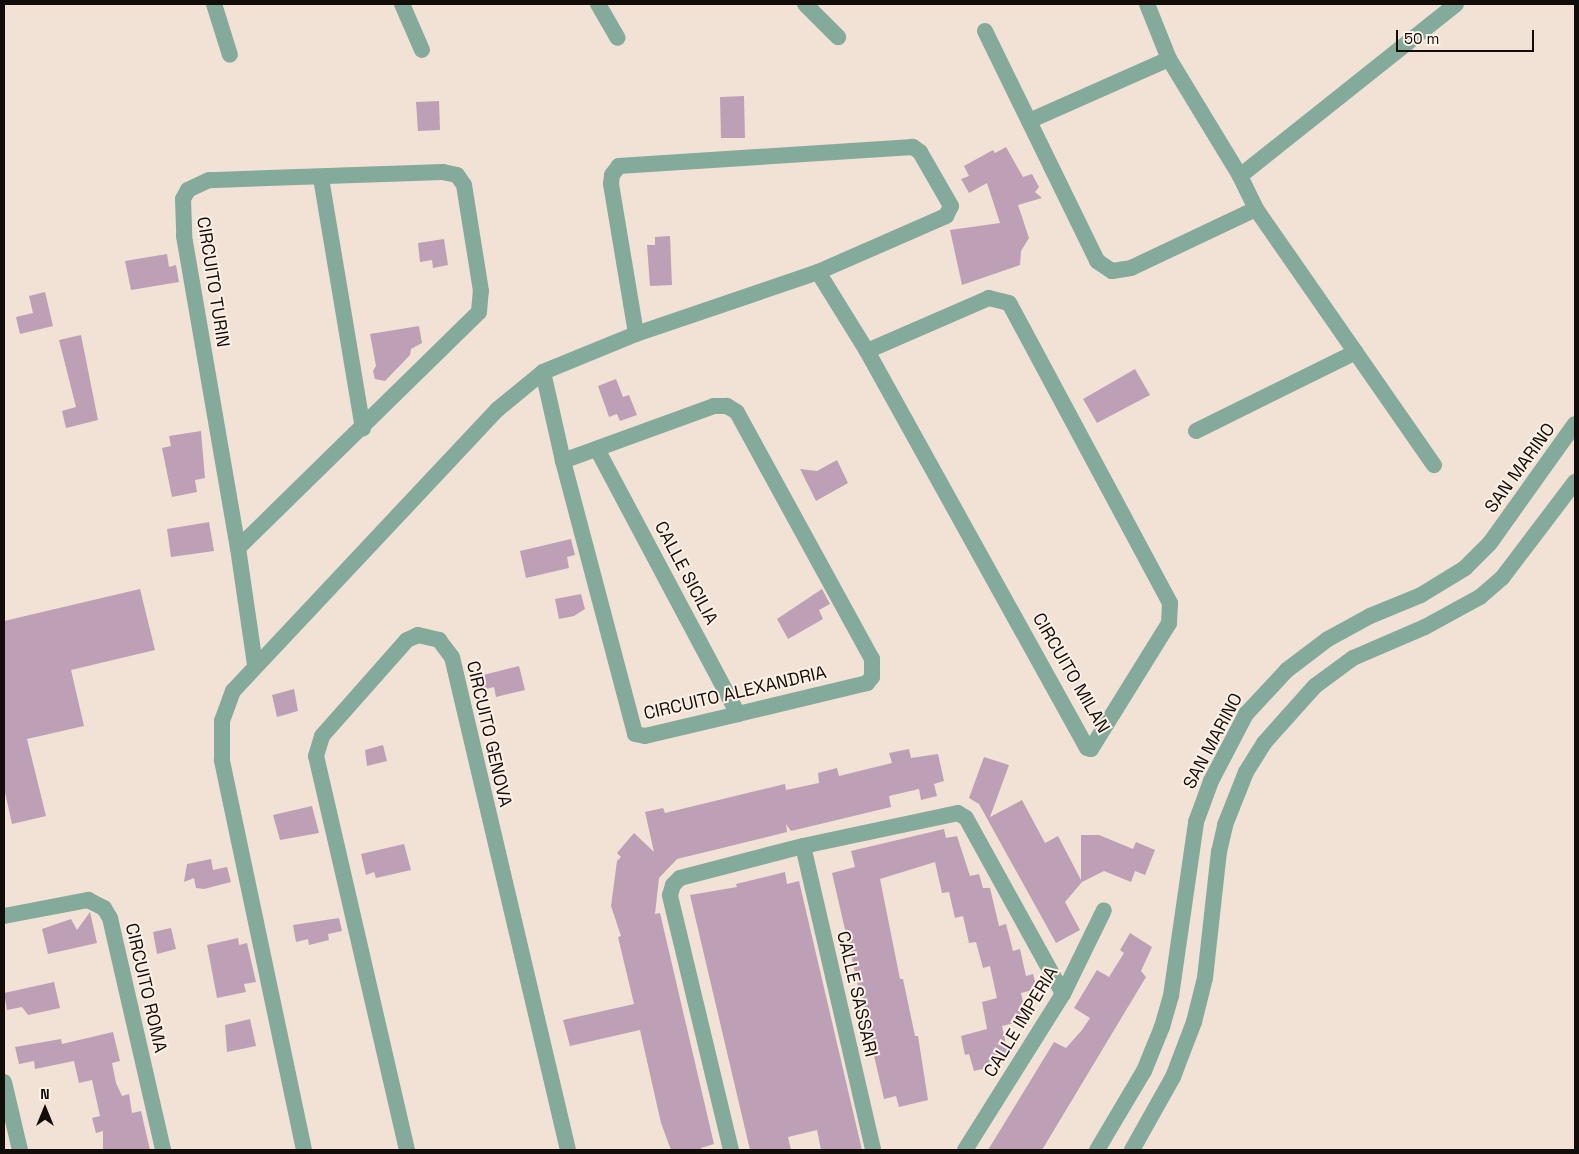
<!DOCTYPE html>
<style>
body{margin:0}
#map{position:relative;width:1579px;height:1154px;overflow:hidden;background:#f2e2d5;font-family:"Space Grotesk",sans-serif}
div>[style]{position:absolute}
.building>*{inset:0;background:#bda0b5}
.street>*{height:16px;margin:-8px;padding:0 8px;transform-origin:8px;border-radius:8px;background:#84aa9b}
span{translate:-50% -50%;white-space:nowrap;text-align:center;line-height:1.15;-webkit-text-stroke:4px #fdf0e6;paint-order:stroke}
.street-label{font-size:18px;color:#120d09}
.frame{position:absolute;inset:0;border:5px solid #120d09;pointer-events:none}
.north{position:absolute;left:20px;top:1084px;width:50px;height:50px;-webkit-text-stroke:4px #fdf0e6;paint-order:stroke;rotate:0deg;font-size:14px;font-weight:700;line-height:20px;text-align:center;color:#120d09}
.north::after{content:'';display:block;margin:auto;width:18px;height:22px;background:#120d09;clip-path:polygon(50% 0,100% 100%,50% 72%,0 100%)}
.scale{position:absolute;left:1396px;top:30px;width:138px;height:22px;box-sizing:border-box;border:2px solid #120d09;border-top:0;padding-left:6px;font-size:15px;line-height:18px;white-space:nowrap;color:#120d09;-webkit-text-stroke:4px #fdf0e6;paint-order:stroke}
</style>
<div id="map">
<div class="building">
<i style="clip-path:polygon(744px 96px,745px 138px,721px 138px,720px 97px)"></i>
<i style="clip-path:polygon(439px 101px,440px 130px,418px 131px,416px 102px)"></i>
<i style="clip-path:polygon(1006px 147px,1023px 177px,1032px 174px,1039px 187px,1035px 192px,1042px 198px,1018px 205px,1029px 238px,1021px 251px,1020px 265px,962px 285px,950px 230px,1000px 223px,987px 183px,969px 193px,961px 179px,969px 176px,964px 166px,993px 150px,995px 153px)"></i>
<i style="clip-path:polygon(670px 236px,672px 285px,650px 286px,647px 245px,655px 245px,655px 237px)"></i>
<i style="clip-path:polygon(444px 239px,448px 265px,433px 268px,432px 260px,420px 262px,418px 243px)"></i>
<i style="clip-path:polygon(167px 254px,169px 267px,176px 265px,179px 282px,131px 290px,125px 261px)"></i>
<i style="clip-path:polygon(45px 292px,53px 326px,20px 334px,16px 317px,33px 313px,29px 296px)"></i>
<i style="clip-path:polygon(419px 326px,422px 343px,411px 349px,410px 355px,385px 381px,375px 379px,373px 371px,376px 366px,370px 334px)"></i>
<i style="clip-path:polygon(81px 335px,98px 420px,66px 428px,62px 411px,76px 407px,59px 340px)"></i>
<i style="clip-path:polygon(1135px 369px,1150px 395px,1097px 423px,1083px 399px)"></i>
<i style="clip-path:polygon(616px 379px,623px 397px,629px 395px,637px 415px,620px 421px,617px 414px,609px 417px,598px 386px)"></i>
<i style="clip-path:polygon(201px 431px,205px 478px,195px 480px,197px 492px,172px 497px,162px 448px,171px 446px,169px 436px)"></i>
<i style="clip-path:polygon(837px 460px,848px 483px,816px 501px,800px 469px,817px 471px)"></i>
<i style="clip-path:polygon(209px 522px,214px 551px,171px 557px,167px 529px)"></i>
<i style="clip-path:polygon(571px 539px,575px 555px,567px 557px,569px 568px,526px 578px,520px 551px)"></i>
<i style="clip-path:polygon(140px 589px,155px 650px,71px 670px,84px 726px,27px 739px,46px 816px,12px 824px,4px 788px,4px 621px)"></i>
<i style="clip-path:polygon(822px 589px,830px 604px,819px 610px,823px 619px,788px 639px,777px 619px)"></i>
<i style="clip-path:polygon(581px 594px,585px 609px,574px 616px,559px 619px,555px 599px)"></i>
<i style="clip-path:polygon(519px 666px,525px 690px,496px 697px,494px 687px,483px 690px,479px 676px)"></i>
<i style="clip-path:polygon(294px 689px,298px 711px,277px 717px,272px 695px)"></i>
<i style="clip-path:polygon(383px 745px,387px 761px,367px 766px,365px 750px)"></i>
<i style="clip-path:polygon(909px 749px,911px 758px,938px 754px,944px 781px,934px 784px,937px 796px,921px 800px,919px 789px,889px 796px,891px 807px,791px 831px,786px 824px,787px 832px,677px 859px,659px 878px,655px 914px,660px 913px,714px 1144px,701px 1148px,702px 1150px,671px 1150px,661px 1123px,640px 1030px,570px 1046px,563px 1020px,634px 1004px,618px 937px,621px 936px,611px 906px,617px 861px,621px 857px,617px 853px,634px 833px,654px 852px,645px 812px,663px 808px,665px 813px,785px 784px,786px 790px,819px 783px,818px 773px,837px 768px,839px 776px,892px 763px,889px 753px)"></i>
<i style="clip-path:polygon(984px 757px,1009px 765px,990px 817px,1022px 800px,1045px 843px,1058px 836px,1081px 880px,1081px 835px,1099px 835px,1133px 849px,1136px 842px,1155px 850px,1145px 875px,1135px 871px,1131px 882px,1104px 871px,1082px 882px,1065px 902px,1080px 930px,1056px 943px,979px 804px,969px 798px)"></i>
<i style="clip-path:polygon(312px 806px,319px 833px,280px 840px,273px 815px)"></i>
<i style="clip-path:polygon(944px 829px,946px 838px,957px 836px,970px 876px,979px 874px,983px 888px,990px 888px,999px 926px,1006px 924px,1013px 951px,1020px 949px,1026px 976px,1033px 974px,1037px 989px,1021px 993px,1027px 1020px,1002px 1026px,1008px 1053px,989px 1058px,991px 1067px,974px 1071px,969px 1054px,965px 1055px,961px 1036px,987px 1029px,982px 1002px,997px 998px,990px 966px,983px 968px,976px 942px,969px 943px,963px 916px,955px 918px,949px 892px,942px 893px,935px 862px,880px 879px,900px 979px,903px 979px,915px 1036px,918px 1036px,928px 1100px,899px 1107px,896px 1096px,884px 1099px,832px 873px,855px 867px,851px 851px)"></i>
<i style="clip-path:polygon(404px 844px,411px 870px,376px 878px,374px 872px,366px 875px,361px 854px)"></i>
<i style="clip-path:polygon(211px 859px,213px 870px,227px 867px,231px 882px,204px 889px,196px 888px,194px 878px,184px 882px,187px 864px)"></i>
<i style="clip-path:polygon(785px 872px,787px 884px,799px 881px,862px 1150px,821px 1150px,817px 1130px,788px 1137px,791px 1150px,750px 1150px,690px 895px,737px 887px,736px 884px)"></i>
<i style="clip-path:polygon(90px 912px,97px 943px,48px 954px,42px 929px,71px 919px,77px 930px)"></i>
<i style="clip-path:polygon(339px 918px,342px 931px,328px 934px,329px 940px,309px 945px,308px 939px,296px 942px,293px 925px)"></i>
<i style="clip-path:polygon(171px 928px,176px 949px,157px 954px,153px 932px)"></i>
<i style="clip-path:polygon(1130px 933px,1152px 947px,1141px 971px,1146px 977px,1042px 1150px,988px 1150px,1054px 1042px,1066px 1048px,1082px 1030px,1090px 1018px,1074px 1008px,1097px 970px,1109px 977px,1124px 953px,1120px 950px)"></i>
<i style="clip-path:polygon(238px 938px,239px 945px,247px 943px,256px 982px,244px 984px,246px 992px,217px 998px,207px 945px)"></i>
<i style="clip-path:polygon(54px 982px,60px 1008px,28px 1015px,22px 1007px,7px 1010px,4px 993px)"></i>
<i style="clip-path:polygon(250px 1019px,256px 1046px,227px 1052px,225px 1025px)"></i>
<i style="clip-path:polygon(113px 1032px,120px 1061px,112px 1063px,116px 1083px,122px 1096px,129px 1094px,132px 1113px,141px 1111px,150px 1150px,103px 1150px,103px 1131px,96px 1133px,92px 1118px,100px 1116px,92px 1080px,79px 1083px,74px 1061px,35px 1069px,34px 1061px,19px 1064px,15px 1047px,61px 1039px,62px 1044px)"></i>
</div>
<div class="street">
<i style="left:214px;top:4px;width:53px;rotate:72.6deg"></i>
<i style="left:402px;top:4px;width:50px;rotate:66.5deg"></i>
<i style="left:598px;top:4px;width:39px;rotate:60deg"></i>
<i style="left:805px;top:4px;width:47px;rotate:45deg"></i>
<i style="left:1147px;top:4px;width:59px;rotate:68.2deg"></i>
<i style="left:1169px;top:59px;width:137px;rotate:58.7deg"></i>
<i style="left:1240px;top:176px;width:37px;rotate:64deg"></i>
<i style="left:1256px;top:209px;width:312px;rotate:55.2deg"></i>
<i style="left:985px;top:31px;width:256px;rotate:64deg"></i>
<i style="left:1097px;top:261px;width:18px;rotate:34deg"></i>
<i style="left:1112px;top:271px;width:19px;rotate:-9deg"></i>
<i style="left:1131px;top:268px;width:138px;rotate:-25.3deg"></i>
<i style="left:1029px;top:121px;width:153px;rotate:-23.9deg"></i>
<i style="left:1240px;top:176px;width:276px;rotate:-38.5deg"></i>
<i style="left:321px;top:178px;width:254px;rotate:80.5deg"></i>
<i style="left:818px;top:272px;width:93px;rotate:58.2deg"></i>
<i style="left:867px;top:351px;width:454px;rotate:61deg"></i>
<i style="left:1087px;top:748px;width:4px;rotate:14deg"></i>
<i style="left:1091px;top:749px;width:148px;rotate:-58.2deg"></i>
<i style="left:1169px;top:623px;width:20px;rotate:-87deg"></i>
<i style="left:1170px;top:603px;width:340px;rotate:-118.2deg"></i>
<i style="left:1009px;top:303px;width:21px;rotate:-166deg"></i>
<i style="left:989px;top:298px;width:133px;rotate:156.5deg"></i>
<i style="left:543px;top:372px;width:91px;rotate:77.3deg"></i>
<i style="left:563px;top:461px;width:282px;rotate:75.2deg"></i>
<i style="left:635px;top:734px;width:10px;rotate:11deg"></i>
<i style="left:645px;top:736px;width:96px;rotate:-13.3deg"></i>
<i style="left:738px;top:714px;width:133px;rotate:-13.5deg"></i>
<i style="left:867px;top:683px;width:8px;rotate:-50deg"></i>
<i style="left:872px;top:677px;width:18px;rotate:-90deg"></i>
<i style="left:872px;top:659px;width:281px;rotate:-118.7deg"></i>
<i style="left:737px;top:412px;width:12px;rotate:-149deg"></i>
<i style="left:727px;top:406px;width:13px;rotate:180deg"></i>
<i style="left:714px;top:406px;width:161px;rotate:160deg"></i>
<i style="left:1196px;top:431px;width:178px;rotate:-26.3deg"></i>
<i style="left:598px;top:451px;width:298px;rotate:62deg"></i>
<i style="left:238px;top:548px;width:337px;rotate:-44.4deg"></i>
<i style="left:479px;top:312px;width:21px;rotate:-85deg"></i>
<i style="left:481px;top:291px;width:107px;rotate:-99.1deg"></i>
<i style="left:464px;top:185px;width:12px;rotate:-125deg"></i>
<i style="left:457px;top:175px;width:14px;rotate:-168deg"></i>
<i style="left:443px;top:172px;width:234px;rotate:178deg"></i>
<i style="left:209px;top:180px;width:23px;rotate:155deg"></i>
<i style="left:188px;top:190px;width:10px;rotate:119deg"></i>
<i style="left:183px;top:199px;width:37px;rotate:88deg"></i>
<i style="left:184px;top:236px;width:317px;rotate:80.2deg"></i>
<i style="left:238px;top:548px;width:118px;rotate:81.7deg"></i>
<i style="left:803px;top:846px;width:312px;rotate:77deg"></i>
<i style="left:4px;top:916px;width:86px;rotate:-10.8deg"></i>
<i style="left:88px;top:900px;width:18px;rotate:27deg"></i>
<i style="left:104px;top:908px;width:12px;rotate:59deg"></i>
<i style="left:110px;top:918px;width:238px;rotate:77.1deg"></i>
<i style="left:4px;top:1082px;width:70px;rotate:76.8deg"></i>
<i style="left:304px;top:1150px;width:399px;rotate:-101.9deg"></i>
<i style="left:222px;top:760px;width:39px;rotate:-90deg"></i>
<i style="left:222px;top:721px;width:32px;rotate:-70deg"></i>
<i style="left:233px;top:691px;width:387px;rotate:-46.8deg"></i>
<i style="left:498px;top:409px;width:58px;rotate:-39.4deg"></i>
<i style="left:543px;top:372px;width:100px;rotate:-22.2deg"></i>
<i style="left:636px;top:334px;width:192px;rotate:-18.8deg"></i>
<i style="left:818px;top:272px;width:140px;rotate:-23.6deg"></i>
<i style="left:946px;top:216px;width:11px;rotate:-63deg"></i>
<i style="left:951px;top:206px;width:62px;rotate:-119.9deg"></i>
<i style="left:920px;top:152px;width:9px;rotate:-144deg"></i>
<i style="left:913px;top:147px;width:295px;rotate:176.3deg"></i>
<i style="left:619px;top:166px;width:11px;rotate:128deg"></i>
<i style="left:612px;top:175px;width:9px;rotate:96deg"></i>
<i style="left:611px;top:184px;width:152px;rotate:80.5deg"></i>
<i style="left:407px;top:1150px;width:404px;rotate:-103deg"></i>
<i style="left:316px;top:756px;width:21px;rotate:-73deg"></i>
<i style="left:322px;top:736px;width:128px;rotate:-48.5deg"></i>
<i style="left:407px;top:640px;width:12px;rotate:-24deg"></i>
<i style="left:418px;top:635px;width:22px;rotate:13deg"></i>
<i style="left:439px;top:640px;width:21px;rotate:53deg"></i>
<i style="left:452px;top:657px;width:506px;rotate:76.76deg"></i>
<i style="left:731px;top:1150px;width:262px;rotate:-103.5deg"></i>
<i style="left:670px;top:895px;width:10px;rotate:-73deg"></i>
<i style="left:673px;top:885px;width:10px;rotate:-45deg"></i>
<i style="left:680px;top:878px;width:127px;rotate:-14.6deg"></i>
<i style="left:803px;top:846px;width:158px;rotate:-12deg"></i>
<i style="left:958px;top:813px;width:9px;rotate:32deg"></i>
<i style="left:966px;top:818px;width:201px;rotate:61.1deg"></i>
<i style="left:965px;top:1150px;width:184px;rotate:-57.9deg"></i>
<i style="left:1063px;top:994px;width:93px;rotate:-64deg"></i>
<i style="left:1097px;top:1150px;width:92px;rotate:-59.3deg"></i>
<i style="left:1144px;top:1071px;width:48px;rotate:-67.8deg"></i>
<i style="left:1162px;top:1027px;width:32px;rotate:-74deg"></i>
<i style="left:1171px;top:996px;width:176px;rotate:-81.8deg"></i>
<i style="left:1196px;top:822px;width:44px;rotate:-69.9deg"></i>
<i style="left:1211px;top:781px;width:76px;rotate:-62.4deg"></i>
<i style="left:1246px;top:714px;width:60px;rotate:-47deg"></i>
<i style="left:1287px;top:670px;width:51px;rotate:-37.1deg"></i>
<i style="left:1328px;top:639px;width:48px;rotate:-28.7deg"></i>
<i style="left:1370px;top:616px;width:55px;rotate:-22.4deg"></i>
<i style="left:1421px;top:595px;width:52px;rotate:-31.5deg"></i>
<i style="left:1465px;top:568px;width:35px;rotate:-45deg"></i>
<i style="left:1490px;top:543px;width:146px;rotate:-54.5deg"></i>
<i style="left:1132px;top:1150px;width:84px;rotate:-60.7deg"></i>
<i style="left:1173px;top:1077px;width:59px;rotate:-69.1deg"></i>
<i style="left:1194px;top:1022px;width:45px;rotate:-76deg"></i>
<i style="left:1205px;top:978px;width:127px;rotate:-83.7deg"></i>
<i style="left:1219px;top:852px;width:28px;rotate:-77deg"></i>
<i style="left:1225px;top:825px;width:57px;rotate:-68.4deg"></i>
<i style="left:1246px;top:772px;width:34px;rotate:-58deg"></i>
<i style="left:1264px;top:743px;width:76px;rotate:-48.2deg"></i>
<i style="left:1315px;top:686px;width:47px;rotate:-36.4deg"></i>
<i style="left:1353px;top:658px;width:78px;rotate:-23.3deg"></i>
<i style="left:1425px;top:627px;width:63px;rotate:-28.6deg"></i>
<i style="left:1480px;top:597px;width:29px;rotate:-41deg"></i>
<i style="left:1502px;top:578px;width:121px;rotate:-52.8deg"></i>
</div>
<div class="street-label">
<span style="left:213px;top:282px;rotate:81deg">CIRCUITO TURIN</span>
<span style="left:1520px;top:468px;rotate:-54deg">SAN MARINO</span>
<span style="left:686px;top:573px;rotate:62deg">CALLE SICILIA</span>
<span style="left:1071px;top:673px;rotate:60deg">CIRCUITO MILAN</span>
<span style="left:735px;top:693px;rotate:-13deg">CIRCUITO ALEXANDRIA</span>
<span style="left:489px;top:734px;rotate:77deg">CIRCUITO GENOVA</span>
<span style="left:1213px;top:741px;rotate:-62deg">SAN MARINO</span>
<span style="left:146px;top:988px;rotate:77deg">CIRCUITO ROMA</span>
<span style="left:857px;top:994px;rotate:77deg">CALLE SASSARI</span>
<span style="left:1021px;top:1022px;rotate:-59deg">CALLE IMPERIA</span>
</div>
<div class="frame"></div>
<div class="north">N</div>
<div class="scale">50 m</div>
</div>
